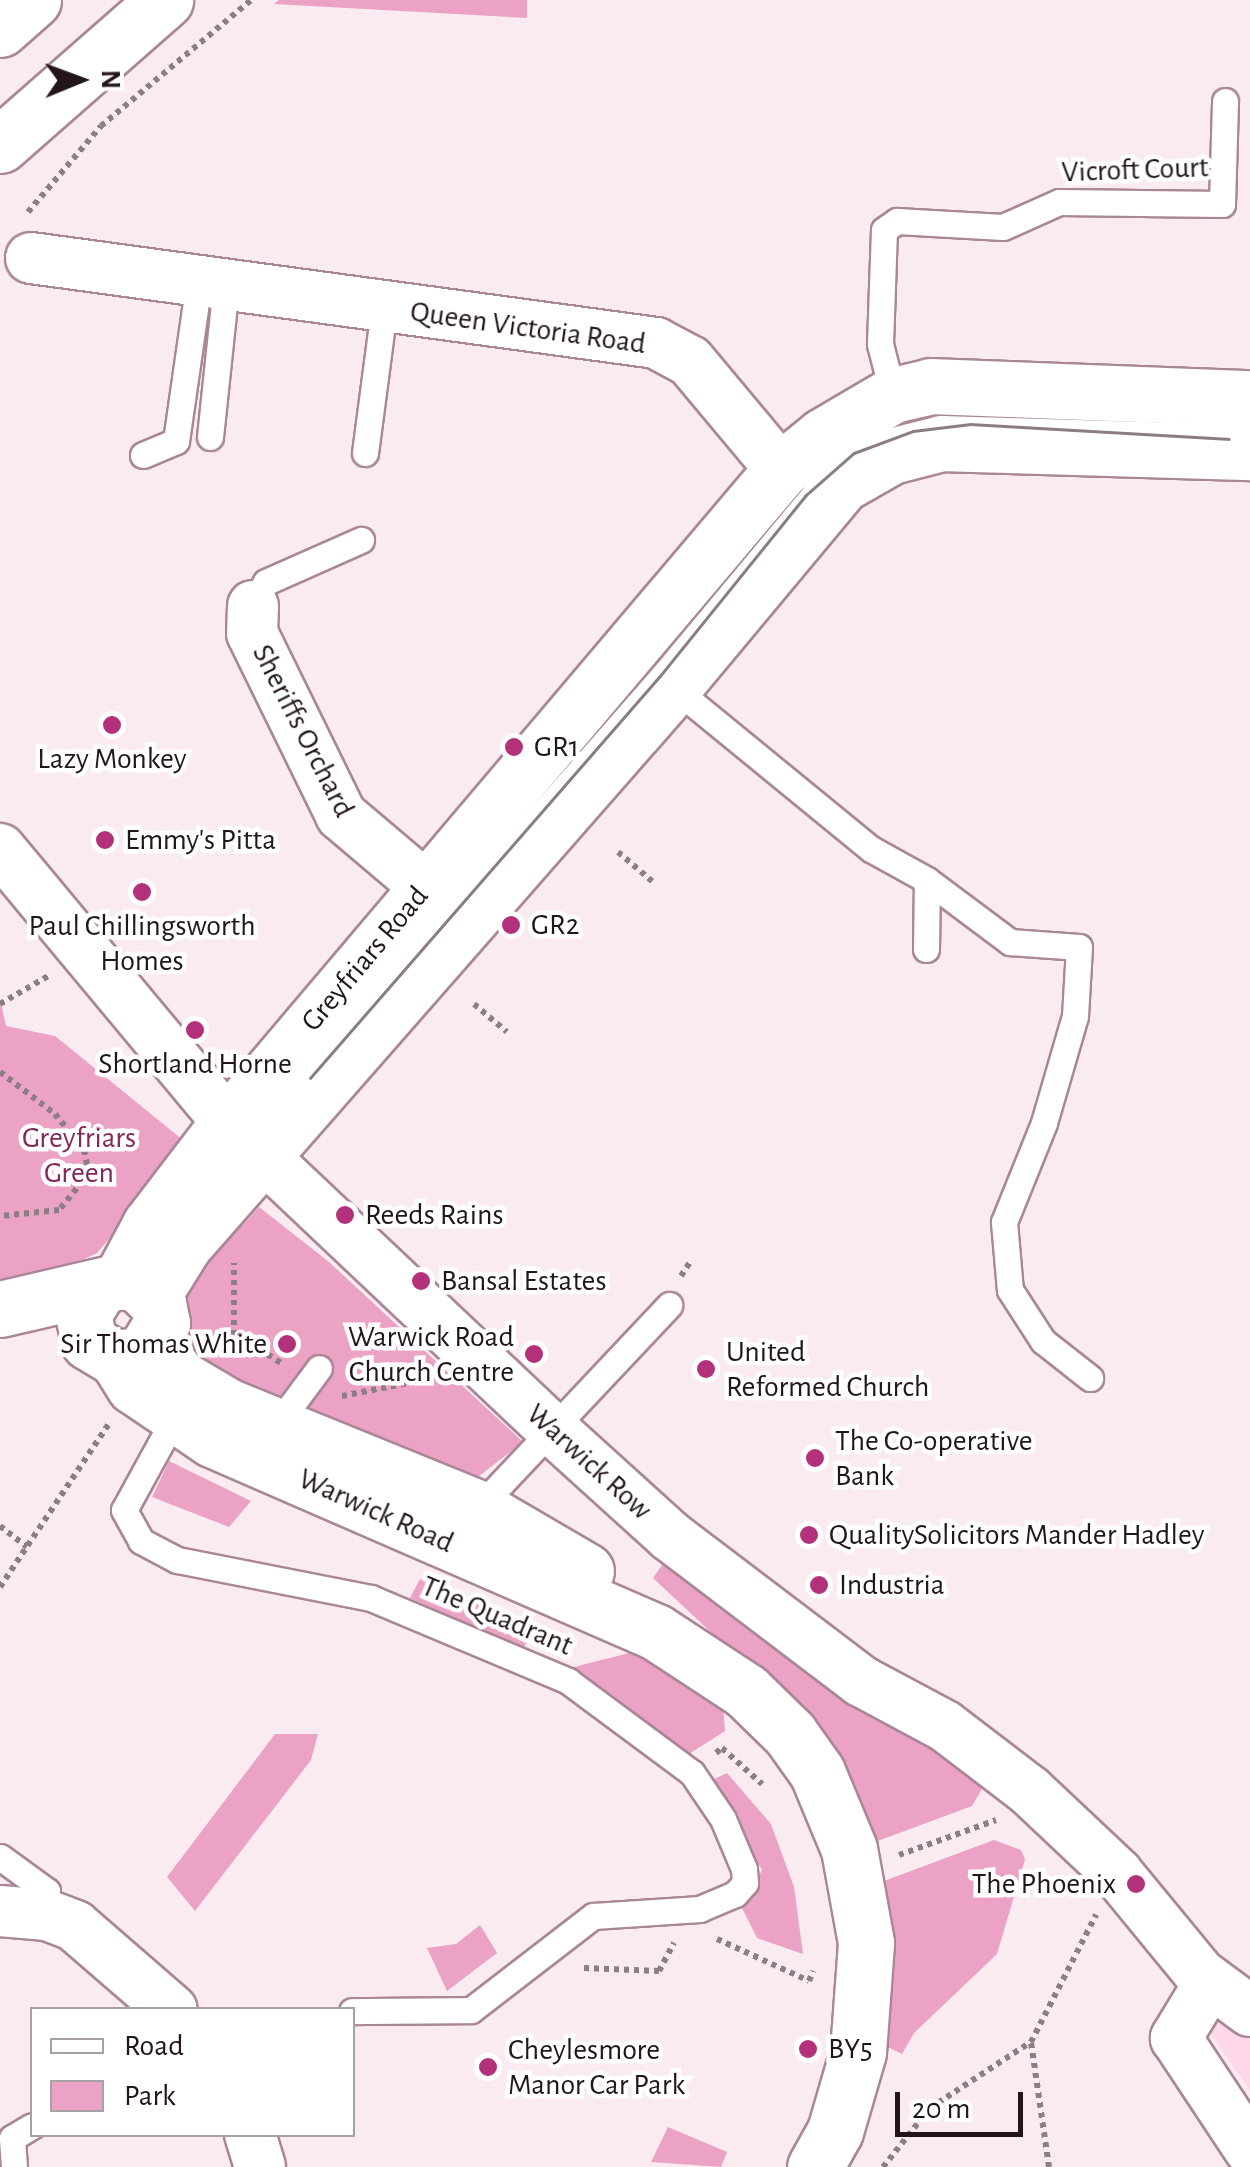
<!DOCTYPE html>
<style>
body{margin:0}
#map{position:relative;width:1250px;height:2167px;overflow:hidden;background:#faebf1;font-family:"Alegreya Sans",sans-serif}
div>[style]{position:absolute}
.built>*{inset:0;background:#ffd9ea}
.green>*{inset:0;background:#eba2c4}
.path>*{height:6px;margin-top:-3px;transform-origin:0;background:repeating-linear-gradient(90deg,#8c7e84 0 5px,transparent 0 10px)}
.roads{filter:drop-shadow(2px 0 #aa8797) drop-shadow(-2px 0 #aa8797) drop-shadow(0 2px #aa8797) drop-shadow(0 -2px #aa8797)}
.lane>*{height:25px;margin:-12.5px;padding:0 12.5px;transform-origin:12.5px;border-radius:12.5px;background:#fff}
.street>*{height:50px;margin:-25px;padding:0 25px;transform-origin:25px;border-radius:25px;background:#fff}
.secondary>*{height:55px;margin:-27.5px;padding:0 27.5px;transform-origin:27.5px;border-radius:27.5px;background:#fff}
.highway>*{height:55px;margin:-27.5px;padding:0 27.5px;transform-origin:27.5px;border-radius:27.5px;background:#fff}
.tram>*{height:2.5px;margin:-1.25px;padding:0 1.25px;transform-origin:1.25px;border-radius:1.25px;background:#8b7d83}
.dots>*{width:28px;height:28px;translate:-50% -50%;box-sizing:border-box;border:5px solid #fff;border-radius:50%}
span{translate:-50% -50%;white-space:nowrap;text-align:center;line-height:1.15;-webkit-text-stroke:9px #fff;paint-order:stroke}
.street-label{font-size:30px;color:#22151b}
.poi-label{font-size:30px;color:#22151b}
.left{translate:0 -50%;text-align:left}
.right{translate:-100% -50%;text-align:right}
.park-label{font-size:30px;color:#822759}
.legend{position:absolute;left:30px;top:2007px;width:325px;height:130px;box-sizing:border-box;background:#fff;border:2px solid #a7a1a4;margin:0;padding:12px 18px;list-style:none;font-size:30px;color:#22151b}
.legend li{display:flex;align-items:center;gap:20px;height:50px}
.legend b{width:50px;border:2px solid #a7a1a4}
.north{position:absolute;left:30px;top:30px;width:100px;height:100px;-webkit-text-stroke:8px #fff;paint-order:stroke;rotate:89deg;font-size:28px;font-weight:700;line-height:40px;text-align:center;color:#22151b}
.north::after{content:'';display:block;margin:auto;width:35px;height:45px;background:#22151b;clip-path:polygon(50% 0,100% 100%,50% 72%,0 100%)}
.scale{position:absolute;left:895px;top:2092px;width:128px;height:45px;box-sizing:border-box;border:5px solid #22151b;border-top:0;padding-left:12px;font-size:30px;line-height:35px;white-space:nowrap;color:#22151b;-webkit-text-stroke:8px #fff;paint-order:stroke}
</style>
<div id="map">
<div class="built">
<i style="clip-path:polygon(1220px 1957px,1250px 1978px,1250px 2091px,1207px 2029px,1200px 1974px)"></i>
</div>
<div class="green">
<i style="clip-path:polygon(279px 0,527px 0,527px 18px,274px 4px)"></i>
<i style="clip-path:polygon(0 999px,6px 1026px,55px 1036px,189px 1145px,97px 1253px,50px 1275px,0 1282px)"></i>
<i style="clip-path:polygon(223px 1206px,243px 1225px,259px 1207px,329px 1262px,523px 1442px,474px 1480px,416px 1463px,292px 1402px,205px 1375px,170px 1322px)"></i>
<i style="clip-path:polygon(169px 1461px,251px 1501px,229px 1527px,152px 1497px)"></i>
<i style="clip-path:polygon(671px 1552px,986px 1782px,972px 1806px,867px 1845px,730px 1650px,653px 1578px)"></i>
<i style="clip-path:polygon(420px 1579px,537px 1629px,523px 1648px,410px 1598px)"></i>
<i style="clip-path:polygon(649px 1648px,723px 1705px,725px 1731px,689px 1754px,566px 1669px)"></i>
<i style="clip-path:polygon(275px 1734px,318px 1734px,311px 1760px,195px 1911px,167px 1877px)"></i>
<i style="clip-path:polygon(727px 1773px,771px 1824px,794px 1887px,803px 1954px,757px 1938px,742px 1908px,762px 1870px,712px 1780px)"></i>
<i style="clip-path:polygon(994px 1840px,1021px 1850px,1025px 1859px,997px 1954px,914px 2033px,902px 2054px,884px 2045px,876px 1884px)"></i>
<i style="clip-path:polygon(480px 1925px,497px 1953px,447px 1991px,427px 1948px,456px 1944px)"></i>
<i style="clip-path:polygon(668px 2127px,727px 2152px,721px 2167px,651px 2162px)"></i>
</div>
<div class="path">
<i style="left:28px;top:212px;width:113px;rotate:-49.7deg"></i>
<i style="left:101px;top:126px;width:196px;rotate:-40deg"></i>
<i style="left:618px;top:852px;width:45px;rotate:40.5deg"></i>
<i style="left:0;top:1004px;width:58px;rotate:-30.1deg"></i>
<i style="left:474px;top:1004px;width:43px;rotate:40.3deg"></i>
<i style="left:0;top:1072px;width:69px;rotate:37.4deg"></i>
<i style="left:55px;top:1114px;width:46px;rotate:51.1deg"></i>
<i style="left:84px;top:1150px;width:24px;rotate:78deg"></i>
<i style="left:89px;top:1173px;width:48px;rotate:129deg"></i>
<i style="left:59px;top:1210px;width:59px;rotate:174.2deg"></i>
<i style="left:681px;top:1276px;width:17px;rotate:-57deg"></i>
<i style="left:234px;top:1333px;width:59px;rotate:32.6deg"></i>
<i style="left:234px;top:1355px;width:92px;rotate:-90deg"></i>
<i style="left:342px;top:1396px;width:93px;rotate:-11.2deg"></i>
<i style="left:0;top:1526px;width:34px;rotate:38deg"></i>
<i style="left:0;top:1587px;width:195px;rotate:-56.3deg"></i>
<i style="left:716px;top:1753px;width:8px;rotate:-40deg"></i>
<i style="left:722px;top:1748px;width:54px;rotate:42deg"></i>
<i style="left:899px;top:1855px;width:103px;rotate:-19.8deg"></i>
<i style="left:717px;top:1939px;width:101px;rotate:24.5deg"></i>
<i style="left:809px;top:1981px;width:11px;rotate:-68deg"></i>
<i style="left:584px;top:1968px;width:75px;rotate:2.3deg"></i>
<i style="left:659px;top:1971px;width:32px;rotate:-62deg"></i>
<i style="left:883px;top:2167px;width:75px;rotate:-51.5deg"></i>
<i style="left:930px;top:2108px;width:121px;rotate:-33.2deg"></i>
<i style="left:1049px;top:2167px;width:126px;rotate:-98.2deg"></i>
<i style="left:1031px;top:2042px;width:143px;rotate:-62.9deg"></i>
</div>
<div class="roads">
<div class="lane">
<i style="left:893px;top:395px;width:53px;rotate:-104.3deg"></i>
<i style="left:880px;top:344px;width:114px;rotate:-88deg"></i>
<i style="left:884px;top:230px;width:16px;rotate:-35deg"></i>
<i style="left:897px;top:221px;width:106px;rotate:3.2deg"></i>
<i style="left:1003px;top:227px;width:61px;rotate:-24.1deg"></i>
<i style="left:1059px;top:202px;width:163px;rotate:0.7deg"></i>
<i style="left:1222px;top:204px;width:103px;rotate:-88.3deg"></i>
<i style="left:210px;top:437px;width:152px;rotate:-84deg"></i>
<i style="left:365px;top:453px;width:145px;rotate:-82.5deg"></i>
<i style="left:143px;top:455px;width:36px;rotate:-23deg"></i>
<i style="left:176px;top:441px;width:161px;rotate:-81.8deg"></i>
<i style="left:253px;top:606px;width:27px;rotate:-62deg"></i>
<i style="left:266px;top:582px;width:104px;rotate:-23.9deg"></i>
<i style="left:673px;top:687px;width:256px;rotate:39.3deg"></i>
<i style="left:871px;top:849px;width:64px;rotate:29deg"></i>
<i style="left:927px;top:880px;width:104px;rotate:36.8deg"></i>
<i style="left:1010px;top:942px;width:69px;rotate:4.1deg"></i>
<i style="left:1079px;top:947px;width:69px;rotate:93.3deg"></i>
<i style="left:1075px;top:1016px;width:111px;rotate:106.2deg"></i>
<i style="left:1044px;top:1123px;width:107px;rotate:112deg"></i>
<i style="left:1004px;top:1222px;width:68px;rotate:85deg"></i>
<i style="left:1010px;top:1290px;width:61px;rotate:57.1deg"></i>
<i style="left:1043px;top:1341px;width:60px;rotate:38.2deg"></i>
<i style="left:926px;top:949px;width:69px;rotate:-89.2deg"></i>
<i style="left:175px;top:1417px;width:106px;rotate:118.7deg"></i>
<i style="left:124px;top:1510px;width:35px;rotate:61deg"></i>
<i style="left:141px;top:1541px;width:41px;rotate:27.8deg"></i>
<i style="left:177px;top:1560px;width:198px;rotate:11.1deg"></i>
<i style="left:371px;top:1598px;width:214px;rotate:22.8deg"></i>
<i style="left:568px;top:1681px;width:154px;rotate:36.6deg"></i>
<i style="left:692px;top:1773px;width:55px;rotate:56deg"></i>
<i style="left:723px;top:1819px;width:54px;rotate:67.2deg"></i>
<i style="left:744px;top:1869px;width:14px;rotate:86deg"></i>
<i style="left:745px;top:1883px;width:15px;rotate:132deg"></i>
<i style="left:735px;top:1894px;width:38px;rotate:157deg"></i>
<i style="left:700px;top:1909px;width:107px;rotate:176.3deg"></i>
<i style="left:593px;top:1916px;width:154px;rotate:142.4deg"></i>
<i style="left:471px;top:2010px;width:119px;rotate:179.5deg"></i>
<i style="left:276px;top:1426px;width:72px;rotate:-53.4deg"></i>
<i style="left:478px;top:1508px;width:279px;rotate:-46.7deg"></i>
<i style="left:0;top:1857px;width:58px;rotate:35.9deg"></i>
<i style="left:47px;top:1891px;width:24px;rotate:90deg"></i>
<i style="left:14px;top:2167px;width:29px;rotate:-94deg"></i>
<i style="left:12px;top:2138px;width:23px;rotate:-31deg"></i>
</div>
<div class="street">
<i style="left:31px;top:258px;width:631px;rotate:7.74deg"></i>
<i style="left:656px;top:343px;width:38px;rotate:28deg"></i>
<i style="left:690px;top:361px;width:142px;rotate:50.1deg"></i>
<i style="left:253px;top:606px;width:27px;rotate:92deg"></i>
<i style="left:252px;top:633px;width:203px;rotate:63.9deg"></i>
<i style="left:341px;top:815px;width:155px;rotate:40.3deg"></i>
<i style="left:0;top:849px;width:356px;rotate:50.2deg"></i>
<i style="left:228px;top:1123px;width:446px;rotate:43.4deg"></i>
<i style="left:552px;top:1429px;width:159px;rotate:42.2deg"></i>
<i style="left:670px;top:1536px;width:240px;rotate:37.2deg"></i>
<i style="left:861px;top:1681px;width:95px;rotate:28.2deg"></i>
<i style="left:945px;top:1726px;width:107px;rotate:37.4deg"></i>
<i style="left:1030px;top:1791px;width:120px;rotate:43.3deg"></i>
<i style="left:1117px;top:1873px;width:131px;rotate:50.6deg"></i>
<i style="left:1200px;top:1974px;width:62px;rotate:36.5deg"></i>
<i style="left:0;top:1911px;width:47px;rotate:4.9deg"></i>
<i style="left:47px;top:1915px;width:30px;rotate:21deg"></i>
<i style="left:75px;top:1926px;width:128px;rotate:40.9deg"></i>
<i style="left:1210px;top:1982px;width:66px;rotate:121.3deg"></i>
<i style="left:1176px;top:2038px;width:134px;rotate:56.5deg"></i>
<i style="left:250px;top:2134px;width:34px;rotate:73deg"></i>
</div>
<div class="secondary">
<i style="left:120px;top:1281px;width:64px;rotate:-61.8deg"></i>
<i style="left:150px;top:1225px;width:128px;rotate:-52.6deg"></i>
<i style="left:228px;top:1123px;width:856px;rotate:-49.74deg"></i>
<i style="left:781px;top:470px;width:54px;rotate:-39deg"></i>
<i style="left:823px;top:436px;width:81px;rotate:-30.4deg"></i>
<i style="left:893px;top:395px;width:39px;rotate:-13deg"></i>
<i style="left:931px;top:386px;width:319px;rotate:2.2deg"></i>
<i style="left:153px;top:1295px;width:59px;rotate:-58.2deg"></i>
<i style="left:184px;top:1245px;width:742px;rotate:-48.77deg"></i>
<i style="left:673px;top:687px;width:264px;rotate:-50.2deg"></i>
<i style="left:842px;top:484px;width:56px;rotate:-29.7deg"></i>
<i style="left:891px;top:456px;width:53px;rotate:-14.3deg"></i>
<i style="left:942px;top:443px;width:308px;rotate:1.7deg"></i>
<i style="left:0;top:1309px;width:123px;rotate:-13.1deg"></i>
<i style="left:120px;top:1281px;width:18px;rotate:9deg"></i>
<i style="left:138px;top:1284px;width:28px;rotate:44deg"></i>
<i style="left:158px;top:1303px;width:20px;rotate:79deg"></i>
<i style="left:162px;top:1323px;width:36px;rotate:122deg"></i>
<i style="left:143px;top:1353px;width:27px;rotate:167deg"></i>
<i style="left:117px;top:1359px;width:33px;rotate:-149deg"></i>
<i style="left:89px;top:1342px;width:29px;rotate:-102deg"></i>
<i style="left:83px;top:1314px;width:31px;rotate:-58deg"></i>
<i style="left:155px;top:1342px;width:42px;rotate:56.7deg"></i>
<i style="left:178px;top:1377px;width:57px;rotate:30.6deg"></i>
<i style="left:227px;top:1406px;width:271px;rotate:22.1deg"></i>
<i style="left:478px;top:1508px;width:125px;rotate:30.3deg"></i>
<i style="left:117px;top:1359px;width:32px;rotate:58deg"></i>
<i style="left:134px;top:1386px;width:94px;rotate:34.2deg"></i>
<i style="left:212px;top:1439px;width:484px;rotate:23.5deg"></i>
<i style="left:656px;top:1632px;width:108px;rotate:33.2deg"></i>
<i style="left:746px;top:1691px;width:62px;rotate:44.3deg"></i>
<i style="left:790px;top:1734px;width:47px;rotate:54.6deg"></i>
<i style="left:817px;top:1772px;width:83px;rotate:67.4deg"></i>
<i style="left:849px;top:1849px;width:96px;rotate:79.7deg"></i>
<i style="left:866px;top:1943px;width:109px;rotate:94.2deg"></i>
<i style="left:858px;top:2052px;width:82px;rotate:106.2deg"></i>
<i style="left:835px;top:2131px;width:41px;rotate:119.1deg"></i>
</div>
<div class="highway">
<i style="left:0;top:29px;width:44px;rotate:-41.3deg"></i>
<i style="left:0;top:145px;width:220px;rotate:-41.3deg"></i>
</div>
</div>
<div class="tram">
<i style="left:310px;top:1078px;width:533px;rotate:-48.96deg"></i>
<i style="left:660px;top:676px;width:231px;rotate:-51.1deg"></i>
<i style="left:805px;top:496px;width:65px;rotate:-41.3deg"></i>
<i style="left:854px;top:453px;width:63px;rotate:-20.4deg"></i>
<i style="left:913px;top:431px;width:58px;rotate:-6.9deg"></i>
<i style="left:971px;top:424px;width:258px;rotate:3.3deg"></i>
</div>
<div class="dots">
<i style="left:112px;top:725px;background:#b3317b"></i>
<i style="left:514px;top:747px;background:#b3317b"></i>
<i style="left:105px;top:840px;background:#b3317b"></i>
<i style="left:142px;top:892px;background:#b3317b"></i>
<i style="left:511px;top:925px;background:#b3317b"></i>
<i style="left:195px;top:1030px;background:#b3317b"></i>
<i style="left:345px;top:1215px;background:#b3317b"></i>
<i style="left:421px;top:1281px;background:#b3317b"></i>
<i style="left:287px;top:1344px;background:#b3317b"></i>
<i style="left:534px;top:1354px;background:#b3317b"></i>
<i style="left:706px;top:1369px;background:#b3317b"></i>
<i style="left:815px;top:1458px;background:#b3317b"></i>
<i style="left:809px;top:1535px;background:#b3317b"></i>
<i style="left:819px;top:1585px;background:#b3317b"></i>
<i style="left:1136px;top:1884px;background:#b3317b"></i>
<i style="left:808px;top:2049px;background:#b3317b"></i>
<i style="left:488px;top:2067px;background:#b3317b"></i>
</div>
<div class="street-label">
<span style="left:1135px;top:170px;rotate:-2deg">Vicroft Court</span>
<span style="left:528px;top:328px;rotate:8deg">Queen Victoria Road</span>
<span style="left:303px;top:731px;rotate:63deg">Sheriffs Orchard</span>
<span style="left:365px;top:959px;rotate:-50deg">Greyfriars Road</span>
<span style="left:589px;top:1462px;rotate:42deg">Warwick Row</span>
<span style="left:376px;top:1511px;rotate:24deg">Warwick Road</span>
<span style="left:497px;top:1616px;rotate:23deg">The Quadrant</span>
</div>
<div class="poi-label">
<span class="left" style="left:534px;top:747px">GR1</span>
<span style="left:112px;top:759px">Lazy Monkey</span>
<span class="left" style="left:125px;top:840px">Emmy's Pitta</span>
<span class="left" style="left:531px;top:925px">GR2</span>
<span style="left:142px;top:943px">Paul Chillingsworth<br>Homes</span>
<span style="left:195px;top:1064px">Shortland Horne</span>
<span class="left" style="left:365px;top:1215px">Reeds Rains</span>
<span class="left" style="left:441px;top:1281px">Bansal Estates</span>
<span class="right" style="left:514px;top:1354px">Warwick Road<br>Church Centre</span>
<span class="right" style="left:267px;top:1344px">Sir Thomas White</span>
<span class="left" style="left:726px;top:1369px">United<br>Reformed Church</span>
<span class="left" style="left:835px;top:1458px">The Co-operative<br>Bank</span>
<span class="left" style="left:829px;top:1535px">QualitySolicitors Mander Hadley</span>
<span class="left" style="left:839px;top:1585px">Industria</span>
<span class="right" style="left:1116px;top:1884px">The Phoenix</span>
<span class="left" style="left:828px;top:2049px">BY5</span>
<span class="left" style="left:508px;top:2067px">Cheylesmore<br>Manor Car Park</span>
</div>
<div class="park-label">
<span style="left:79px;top:1155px">Greyfriars<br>Green</span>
</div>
<ul class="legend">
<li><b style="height:12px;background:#fff"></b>Road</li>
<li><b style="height:28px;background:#eba2c4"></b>Park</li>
</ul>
<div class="north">N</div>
<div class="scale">20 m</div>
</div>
